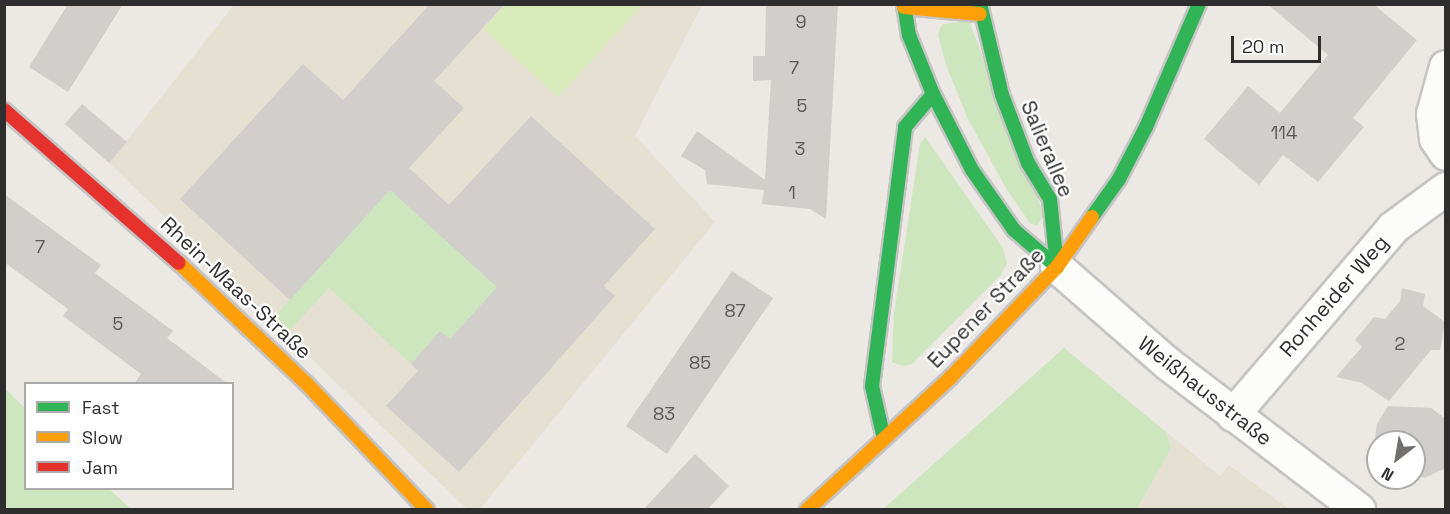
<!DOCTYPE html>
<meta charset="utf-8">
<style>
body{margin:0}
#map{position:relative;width:1450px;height:514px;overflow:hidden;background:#ece8e4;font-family:"Space Grotesk",sans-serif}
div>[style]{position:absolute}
.education>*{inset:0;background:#e6e0d3}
.green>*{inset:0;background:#cee6be}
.pitch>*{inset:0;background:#d9eabb}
.building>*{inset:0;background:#d1cecb}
.roads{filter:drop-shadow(2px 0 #c5c4c5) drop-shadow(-2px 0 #c5c4c5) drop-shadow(0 2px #c5c4c5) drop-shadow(0 -2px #c5c4c5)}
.street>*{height:32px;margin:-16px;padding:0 16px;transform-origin:16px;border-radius:16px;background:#fcfcfb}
.fast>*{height:14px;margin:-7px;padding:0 7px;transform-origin:7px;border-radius:7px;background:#30b455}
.slow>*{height:14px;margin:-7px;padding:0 7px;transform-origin:7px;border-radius:7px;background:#ff9f0a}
.jam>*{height:14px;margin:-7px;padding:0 7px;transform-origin:7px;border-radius:7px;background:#e5322d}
span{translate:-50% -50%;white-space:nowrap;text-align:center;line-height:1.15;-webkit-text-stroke:4.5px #fff;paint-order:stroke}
.number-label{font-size:18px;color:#585857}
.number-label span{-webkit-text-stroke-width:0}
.street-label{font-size:21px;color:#2e2e2e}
.frame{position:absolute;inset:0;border:6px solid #2e2e2e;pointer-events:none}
.legend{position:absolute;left:24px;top:382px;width:210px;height:108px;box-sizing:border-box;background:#fff;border:2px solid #ababab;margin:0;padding:8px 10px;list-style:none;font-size:18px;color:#2e2e2e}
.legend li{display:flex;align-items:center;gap:12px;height:30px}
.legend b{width:30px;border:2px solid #ababab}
.north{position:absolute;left:1366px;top:430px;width:60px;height:60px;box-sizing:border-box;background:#fff;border:2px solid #ababab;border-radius:50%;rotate:211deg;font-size:16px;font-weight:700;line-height:24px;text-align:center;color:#2e2e2e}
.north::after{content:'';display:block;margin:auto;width:21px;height:27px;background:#706f6e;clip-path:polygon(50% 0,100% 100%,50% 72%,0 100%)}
.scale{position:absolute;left:1231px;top:36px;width:90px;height:27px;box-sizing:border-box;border:3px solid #2e2e2e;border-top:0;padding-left:8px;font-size:18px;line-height:21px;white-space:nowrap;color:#2e2e2e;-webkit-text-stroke:4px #fff;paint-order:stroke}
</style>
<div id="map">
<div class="education">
<i style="clip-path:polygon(234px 5px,702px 5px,635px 136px,715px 222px,480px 509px,467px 509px,109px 163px)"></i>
<i style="clip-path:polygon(1064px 348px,1220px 476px,1229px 465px,1289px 509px,883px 510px)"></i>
</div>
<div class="green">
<i style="clip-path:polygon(969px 21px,1044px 215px,1037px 226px,1030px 223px,1007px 190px,968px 119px,946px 65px,938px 35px,940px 28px,943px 24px)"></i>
<i style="clip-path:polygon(925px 137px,1003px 248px,1007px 263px,1000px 276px,912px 364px,903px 366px,892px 362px,894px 313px,920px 144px)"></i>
<i style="clip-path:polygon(390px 189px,567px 350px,543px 378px,472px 315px,450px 340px,440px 331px,411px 364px,329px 288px,288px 332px,273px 318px)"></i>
<i style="clip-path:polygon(1064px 348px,1166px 432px,1171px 448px,1137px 509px,883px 509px)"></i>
<i style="clip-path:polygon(4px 388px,25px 408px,26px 488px,109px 489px,131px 509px,5px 509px)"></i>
</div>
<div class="pitch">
<i style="clip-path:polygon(505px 4px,643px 4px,643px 5px,558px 97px,483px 29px)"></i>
</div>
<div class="building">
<i style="clip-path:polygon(68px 4px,123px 4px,68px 92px,29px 67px)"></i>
<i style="clip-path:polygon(430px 4px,505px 4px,434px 81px,464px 108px,409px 168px,449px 205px,531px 116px,655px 229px,604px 286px,615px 296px,459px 472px,386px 406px,418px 371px,411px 364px,440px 331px,450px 339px,497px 287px,390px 190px,290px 300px,180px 199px,303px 64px,343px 100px)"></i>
<i style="clip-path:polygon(766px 4px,838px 4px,826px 219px,810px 209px,762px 204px,764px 190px,707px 184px,705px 170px,681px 156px,697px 131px,765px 180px,771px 80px,753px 81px,753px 56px,765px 56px)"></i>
<i style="clip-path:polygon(1267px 4px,1373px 4px,1417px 40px,1353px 118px,1364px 127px,1318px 182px,1283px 155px,1259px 185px,1204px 139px,1248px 86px,1280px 113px,1328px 55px)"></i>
<i style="clip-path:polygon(82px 104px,127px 142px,109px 163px,65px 124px)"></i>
<i style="clip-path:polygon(4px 194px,101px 265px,95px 273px,173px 331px,167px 338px,228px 384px,134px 384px,141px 374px,63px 316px,68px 309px,4px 262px)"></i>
<i style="clip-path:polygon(732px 271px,773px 298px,667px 454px,626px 426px)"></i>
<i style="clip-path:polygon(1402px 288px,1425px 294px,1423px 306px,1445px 322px,1440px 350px,1431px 350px,1389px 401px,1362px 383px,1336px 377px,1362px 347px,1355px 340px,1374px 317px,1385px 319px,1400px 301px)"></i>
<i style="clip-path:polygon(1388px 406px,1431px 408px,1446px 419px,1446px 468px,1424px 478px,1414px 472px,1414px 442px,1374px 444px,1377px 424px)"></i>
<i style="clip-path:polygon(695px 454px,729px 486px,707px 510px,643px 510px)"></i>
</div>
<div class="roads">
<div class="street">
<i style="left:1446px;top:67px;width:49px;rotate:105.5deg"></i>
<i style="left:1433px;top:114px;width:25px;rotate:83deg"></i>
<i style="left:1436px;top:139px;width:18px;rotate:56deg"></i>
<i style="left:1057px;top:267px;width:146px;rotate:41.1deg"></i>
<i style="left:1167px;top:363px;width:242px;rotate:37.4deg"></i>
<i style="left:1233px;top:415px;width:246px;rotate:-49.4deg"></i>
<i style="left:1393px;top:228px;width:66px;rotate:-36.3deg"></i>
</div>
<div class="fast">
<i style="left:904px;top:4px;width:31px;rotate:81deg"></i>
<i style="left:909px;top:35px;width:64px;rotate:67.9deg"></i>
<i style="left:933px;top:94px;width:85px;rotate:62.8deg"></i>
<i style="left:972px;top:170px;width:73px;rotate:55deg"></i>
<i style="left:1014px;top:230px;width:57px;rotate:40.7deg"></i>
<i style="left:980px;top:4px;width:94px;rotate:76.4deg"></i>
<i style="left:1002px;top:95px;width:73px;rotate:69.1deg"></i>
<i style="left:1028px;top:163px;width:42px;rotate:58.6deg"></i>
<i style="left:1050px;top:199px;width:68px;rotate:84.1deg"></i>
<i style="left:1092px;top:217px;width:47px;rotate:-54.6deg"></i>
<i style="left:1119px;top:179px;width:59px;rotate:-62.6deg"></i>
<i style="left:1146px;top:127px;width:134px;rotate:-66.7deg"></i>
<i style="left:884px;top:439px;width:54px;rotate:-102.8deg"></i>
<i style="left:872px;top:386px;width:261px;rotate:-82.7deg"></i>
<i style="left:905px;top:127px;width:43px;rotate:-49.7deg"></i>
</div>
<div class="slow">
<i style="left:904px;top:7px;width:76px;rotate:5.3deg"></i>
<i style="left:179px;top:263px;width:176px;rotate:43.4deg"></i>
<i style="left:307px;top:384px;width:174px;rotate:46.4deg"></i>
<i style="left:807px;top:510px;width:195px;rotate:-42.7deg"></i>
<i style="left:950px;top:378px;width:154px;rotate:-46.1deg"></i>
<i style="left:1057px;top:267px;width:61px;rotate:-55deg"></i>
</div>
<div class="jam">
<i style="left:4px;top:110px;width:232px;rotate:41.2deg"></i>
</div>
</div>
<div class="number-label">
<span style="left:801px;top:22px">9</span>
<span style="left:794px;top:68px">7</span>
<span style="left:802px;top:106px">5</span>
<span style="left:1284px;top:133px">114</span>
<span style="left:800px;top:149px">3</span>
<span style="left:792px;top:193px">1</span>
<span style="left:40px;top:247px">7</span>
<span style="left:735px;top:311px">87</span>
<span style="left:118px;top:324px">5</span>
<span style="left:1400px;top:344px">2</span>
<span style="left:700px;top:363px">85</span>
<span style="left:664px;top:414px">83</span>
</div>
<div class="street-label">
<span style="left:1047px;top:149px;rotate:67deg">Salierallee</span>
<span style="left:236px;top:288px;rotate:43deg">Rhein-Maas-Straße</span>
<span style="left:1334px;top:296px;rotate:-49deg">Ronheider Weg</span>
<span style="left:986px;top:308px;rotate:-46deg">Eupener Straße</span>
<span style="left:1205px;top:391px;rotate:38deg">Weißhausstraße</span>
</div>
<div class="frame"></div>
<ul class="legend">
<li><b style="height:8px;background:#30b455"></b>Fast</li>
<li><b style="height:8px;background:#ff9f0a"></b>Slow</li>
<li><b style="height:8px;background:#e5322d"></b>Jam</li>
</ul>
<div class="north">N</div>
<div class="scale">20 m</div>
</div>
